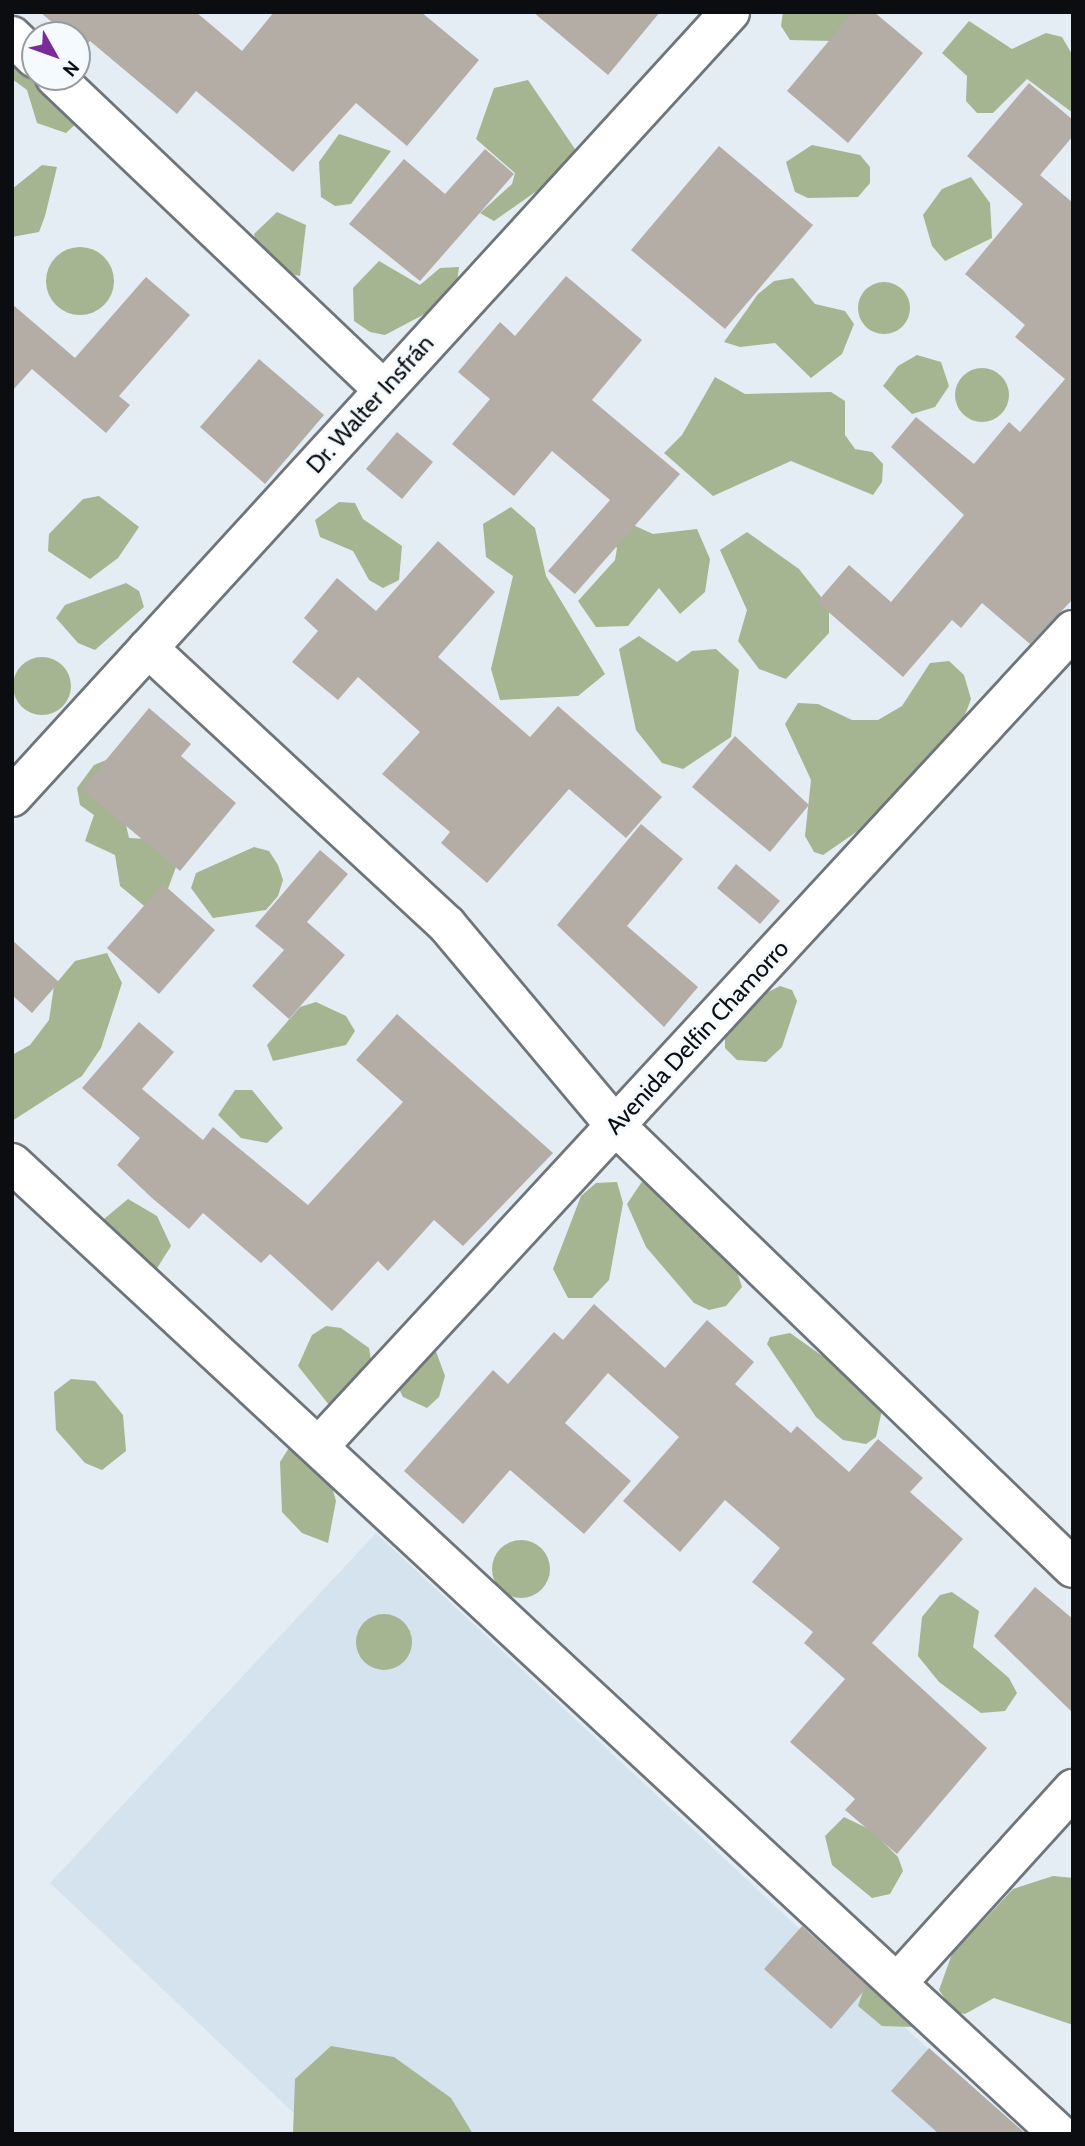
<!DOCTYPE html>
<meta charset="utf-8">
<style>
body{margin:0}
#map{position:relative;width:1085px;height:2146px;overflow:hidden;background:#e5edf4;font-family:Cabin,sans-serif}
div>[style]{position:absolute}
.built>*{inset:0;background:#d5e3ef}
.forest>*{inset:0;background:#a5b491}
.round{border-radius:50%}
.building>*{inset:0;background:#b3ada6}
.roads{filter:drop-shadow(2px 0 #6e757b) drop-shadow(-2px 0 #6e757b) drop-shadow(0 2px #6e757b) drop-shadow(0 -2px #6e757b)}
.street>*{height:38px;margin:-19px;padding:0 19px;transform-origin:19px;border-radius:19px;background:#fff}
span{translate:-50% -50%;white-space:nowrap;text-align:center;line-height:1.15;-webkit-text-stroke:5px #f5fafe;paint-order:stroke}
.street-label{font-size:24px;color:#0b0d10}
.frame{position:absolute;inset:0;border:14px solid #0b0d10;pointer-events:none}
.north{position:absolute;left:21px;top:21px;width:70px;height:70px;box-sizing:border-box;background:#f5fafe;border:2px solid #979b9f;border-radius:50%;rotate:130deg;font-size:19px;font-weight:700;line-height:28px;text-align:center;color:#0b0d10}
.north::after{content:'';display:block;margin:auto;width:24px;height:32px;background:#7b2a9a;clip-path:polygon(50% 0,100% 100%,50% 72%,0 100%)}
</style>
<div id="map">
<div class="built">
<i style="clip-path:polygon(376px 1533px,1019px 2134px,316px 2134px,50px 1883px)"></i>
</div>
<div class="forest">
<i style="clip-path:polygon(783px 12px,866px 12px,831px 41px,790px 40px,781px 26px)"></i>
<i style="clip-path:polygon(969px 21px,1012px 49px,1046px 33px,1062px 37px,1073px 56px,1073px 113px,1027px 79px,993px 113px,977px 113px,966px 101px,967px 76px,942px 53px)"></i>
<i style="clip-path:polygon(12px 57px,35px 63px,35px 77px,49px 77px,78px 122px,66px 133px,37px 123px,27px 90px,12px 79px)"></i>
<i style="clip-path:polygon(528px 80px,577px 152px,548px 183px,494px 221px,480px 213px,512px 184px,515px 173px,476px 139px,494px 88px)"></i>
<i style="clip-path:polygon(339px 134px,391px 151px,351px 204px,335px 206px,321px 197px,319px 162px)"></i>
<i style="clip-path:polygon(812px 145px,860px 155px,870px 167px,870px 183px,858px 197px,808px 198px,795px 192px,786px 162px)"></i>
<i style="clip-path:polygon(42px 165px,57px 167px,45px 216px,39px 232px,12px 237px,12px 189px)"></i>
<i style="clip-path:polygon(971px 177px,990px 203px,992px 238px,945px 261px,932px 246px,923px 215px,942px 189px)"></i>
<i style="clip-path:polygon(277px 212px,306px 225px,300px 276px,282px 272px,258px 250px,254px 234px)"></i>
<i class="round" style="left:46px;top:247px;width:68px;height:68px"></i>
<i style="clip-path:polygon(379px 261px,420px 285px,440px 268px,459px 267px,455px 298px,385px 335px,370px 332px,354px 321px,353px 288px)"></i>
<i style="clip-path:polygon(793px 278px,815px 304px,845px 311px,854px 324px,842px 354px,811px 378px,775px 343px,740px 347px,724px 342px,758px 294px,774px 281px)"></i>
<i class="round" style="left:858px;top:282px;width:52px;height:52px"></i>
<i style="clip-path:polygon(917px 355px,941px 362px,949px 386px,935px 407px,912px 414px,883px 386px,898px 366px)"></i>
<i class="round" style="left:955px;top:368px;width:54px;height:54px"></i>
<i style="clip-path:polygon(715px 377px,745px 394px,831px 392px,845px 401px,845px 435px,855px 449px,872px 452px,883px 464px,882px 482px,873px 495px,791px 461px,713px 496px,664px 453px,682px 435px)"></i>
<i style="clip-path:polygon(99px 496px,139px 527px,118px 558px,90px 579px,48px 551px,49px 534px,83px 499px)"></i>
<i style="clip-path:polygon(339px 502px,355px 503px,363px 519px,402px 546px,399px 580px,383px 588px,369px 580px,353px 551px,320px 537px,315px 520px)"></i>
<i style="clip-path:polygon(511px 507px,535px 528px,546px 576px,605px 674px,578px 696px,500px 700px,491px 669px,513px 576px,486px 557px,483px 524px)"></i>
<i style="clip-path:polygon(631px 524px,653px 534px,697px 529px,710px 559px,705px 592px,680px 614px,659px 588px,628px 626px,596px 627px,578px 601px,615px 560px,617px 548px,603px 530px)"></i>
<i style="clip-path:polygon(747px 532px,799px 569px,829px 607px,829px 633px,786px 679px,759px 669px,738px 641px,747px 610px,720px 550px)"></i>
<i style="clip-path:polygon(126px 583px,139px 591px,144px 607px,95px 650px,78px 643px,56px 618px,65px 605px)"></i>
<i style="clip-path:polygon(639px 636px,677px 662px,692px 651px,716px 649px,739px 670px,731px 737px,683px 769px,662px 763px,636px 730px,619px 649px)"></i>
<i class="round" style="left:13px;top:657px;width:58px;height:58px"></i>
<i style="clip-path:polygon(949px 661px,964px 675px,971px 699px,960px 728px,868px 824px,823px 855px,814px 852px,805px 836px,811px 780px,785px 724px,798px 703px,818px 704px,852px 720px,878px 720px,902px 706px,930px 663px)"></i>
<i style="clip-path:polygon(111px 758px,129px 838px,146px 839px,176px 867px,166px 894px,148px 909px,120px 886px,115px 855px,85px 841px,94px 815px,80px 805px,77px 788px,94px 765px)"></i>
<i style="clip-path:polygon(254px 847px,269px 851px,278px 865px,283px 880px,278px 896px,266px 910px,213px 918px,191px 888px,196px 873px)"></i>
<i style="clip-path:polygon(107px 953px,122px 983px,101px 1048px,82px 1076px,12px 1121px,12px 1055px,30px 1045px,49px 1020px,54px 986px,75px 961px)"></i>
<i style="clip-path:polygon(780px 986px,792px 990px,797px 1001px,782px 1047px,766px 1062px,737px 1060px,725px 1048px,725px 1031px,754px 999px)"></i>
<i style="clip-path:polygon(316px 1002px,346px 1016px,355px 1031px,346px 1045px,273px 1061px,267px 1045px,300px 1007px)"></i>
<i style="clip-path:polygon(235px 1090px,252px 1090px,283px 1128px,267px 1143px,241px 1138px,218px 1115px)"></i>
<i style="clip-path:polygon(643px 1180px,651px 1180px,733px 1259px,742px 1287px,726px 1306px,709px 1310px,694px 1303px,646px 1247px,627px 1204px)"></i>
<i style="clip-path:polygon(617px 1182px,623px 1203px,609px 1280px,592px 1298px,568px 1298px,553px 1269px,581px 1196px,596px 1183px)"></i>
<i style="clip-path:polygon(128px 1199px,157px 1216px,171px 1246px,154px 1273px,91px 1248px,104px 1219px)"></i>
<i style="clip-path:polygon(326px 1326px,341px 1328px,369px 1348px,372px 1366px,344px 1407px,329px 1405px,298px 1366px,312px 1335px)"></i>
<i style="clip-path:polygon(790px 1333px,831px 1362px,846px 1358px,885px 1397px,876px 1437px,866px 1444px,843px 1440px,816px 1417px,767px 1344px,770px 1337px)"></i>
<i style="clip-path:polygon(434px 1346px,445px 1376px,439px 1397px,427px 1408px,403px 1397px,392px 1375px)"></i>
<i style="clip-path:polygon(71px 1379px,95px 1381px,123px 1415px,126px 1451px,102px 1470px,85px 1463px,56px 1430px,54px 1392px)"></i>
<i style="clip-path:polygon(294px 1440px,328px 1473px,336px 1501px,328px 1543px,302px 1533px,282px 1512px,280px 1462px)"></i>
<i class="round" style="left:492px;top:1540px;width:58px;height:58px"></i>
<i style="clip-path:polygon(952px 1592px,979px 1611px,973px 1647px,1009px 1678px,1017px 1693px,1005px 1711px,981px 1713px,939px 1682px,918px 1656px,922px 1617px,940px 1595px)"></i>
<i class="round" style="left:356px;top:1614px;width:56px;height:56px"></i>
<i style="clip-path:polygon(844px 1817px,871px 1830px,898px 1857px,903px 1871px,890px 1894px,872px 1898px,832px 1865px,825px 1836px)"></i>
<i style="clip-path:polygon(1053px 1876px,1073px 1878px,1073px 2025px,994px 1998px,965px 2014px,954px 2012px,939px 1990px,952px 1954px,1013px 1889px)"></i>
<i style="clip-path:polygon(921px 1969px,933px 2001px,915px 2027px,882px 2026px,858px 2006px,869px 1973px)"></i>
<i style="clip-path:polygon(331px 2046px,394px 2057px,451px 2098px,473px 2134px,293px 2134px,295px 2079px)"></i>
</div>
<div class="building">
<i style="clip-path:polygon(40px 12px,196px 12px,242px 51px,274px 12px,421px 12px,479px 60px,407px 146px,356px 103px,293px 172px,196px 91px,177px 114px,90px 41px,83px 49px,77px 35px,67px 35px)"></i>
<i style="clip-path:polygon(533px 12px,660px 12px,608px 75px)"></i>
<i style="clip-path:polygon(853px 12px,874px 12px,923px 53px,848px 143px,787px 91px)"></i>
<i style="clip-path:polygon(1029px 83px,1073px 120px,1073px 136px,1040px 175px,1073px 203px,1073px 599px,1030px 644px,982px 603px,961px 628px,952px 620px,903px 677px,817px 602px,849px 565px,891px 602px,964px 515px,891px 447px,916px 417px,974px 464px,1009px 422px,1020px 432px,1065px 379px,1015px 337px,1025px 325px,965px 274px,1023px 204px,967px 156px)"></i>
<i style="clip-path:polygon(719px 146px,813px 225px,725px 329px,631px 250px)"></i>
<i style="clip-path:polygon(485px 149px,514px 174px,420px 281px,349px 224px,404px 159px,445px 194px)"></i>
<i style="clip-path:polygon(566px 276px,642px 340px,592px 400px,680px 474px,575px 594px,548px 571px,610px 500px,552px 451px,514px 496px,452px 444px,490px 399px,458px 372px,500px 322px,515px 336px)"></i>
<i style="clip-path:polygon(146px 277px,190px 315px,119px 396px,130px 405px,106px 433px,32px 369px,12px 391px,12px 304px,75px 358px)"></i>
<i style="clip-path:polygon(259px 359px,324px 415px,265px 484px,200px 427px)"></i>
<i style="clip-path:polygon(397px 432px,433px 462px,402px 499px,366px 469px)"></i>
<i style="clip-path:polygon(438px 541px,495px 592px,438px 657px,530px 737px,558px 706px,662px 797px,626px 838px,569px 789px,487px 883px,441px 843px,450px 832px,382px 774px,420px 732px,358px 677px,338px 700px,292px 662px,318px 631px,304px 618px,337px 578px,376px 611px)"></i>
<i style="clip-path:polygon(149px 708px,191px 744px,181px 756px,236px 803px,180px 871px,82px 789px)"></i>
<i style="clip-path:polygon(735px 736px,809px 805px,770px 852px,692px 787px)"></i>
<i style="clip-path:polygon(641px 824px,683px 859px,627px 926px,698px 987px,664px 1027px,557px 925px)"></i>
<i style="clip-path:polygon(320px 850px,348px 874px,307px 922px,345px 955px,289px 1019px,252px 986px,284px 950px,255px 926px)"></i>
<i style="clip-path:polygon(736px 864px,780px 901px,760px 924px,717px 888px)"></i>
<i style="clip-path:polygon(163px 884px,215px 930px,159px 994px,107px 948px)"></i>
<i style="clip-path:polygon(12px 940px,59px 982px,32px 1013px,12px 995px)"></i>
<i style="clip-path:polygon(397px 1014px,553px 1153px,463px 1246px,434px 1220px,388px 1271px,378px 1261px,332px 1311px,270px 1254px,261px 1263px,203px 1213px,189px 1229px,152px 1198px,117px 1165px,140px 1138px,82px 1088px,139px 1022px,174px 1052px,142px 1089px,203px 1140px,213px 1127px,308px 1205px,403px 1102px,356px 1060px)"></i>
<i style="clip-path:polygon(594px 1304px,665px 1368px,707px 1320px,754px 1362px,735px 1384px,791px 1433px,797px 1426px,849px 1472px,878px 1439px,923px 1478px,910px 1492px,963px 1539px,872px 1643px,987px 1748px,897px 1854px,845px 1810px,855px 1799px,790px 1742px,845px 1679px,804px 1643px,813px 1632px,752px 1582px,780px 1548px,725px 1500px,680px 1552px,623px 1501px,679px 1437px,608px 1373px,565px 1423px,631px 1481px,584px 1534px,510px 1470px,463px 1524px,404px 1471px,493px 1370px,508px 1384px,554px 1332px,563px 1340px)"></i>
<i style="clip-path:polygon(1035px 1587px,1073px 1619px,1073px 1713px,994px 1636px)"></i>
<i style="clip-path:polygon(802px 1926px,868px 1986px,831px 2029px,764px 1969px)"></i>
<i style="clip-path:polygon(929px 2048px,1026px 2134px,939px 2134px,891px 2091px)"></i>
</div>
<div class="roads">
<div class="street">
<i style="left:12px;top:36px;width:32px;rotate:44deg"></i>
<i style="left:55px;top:77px;width:453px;rotate:43.6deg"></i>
<i style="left:148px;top:648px;width:408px;rotate:42.8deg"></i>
<i style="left:447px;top:925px;width:261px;rotate:50deg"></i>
<i style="left:615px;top:1125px;width:637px;rotate:44.05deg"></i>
<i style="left:12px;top:797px;width:1064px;rotate:-47.55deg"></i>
<i style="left:12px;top:1163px;width:1428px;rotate:42.84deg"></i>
<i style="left:321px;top:1444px;width:1108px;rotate:-47.27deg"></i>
<i style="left:898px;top:1982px;width:261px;rotate:-47.8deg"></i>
</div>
</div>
<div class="street-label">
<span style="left:370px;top:404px;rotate:-48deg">Dr. Walter Insfrán</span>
<span style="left:697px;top:1037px;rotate:-47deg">Avenida Delfin Chamorro</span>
</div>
<div class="frame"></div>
<div class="north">N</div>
</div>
